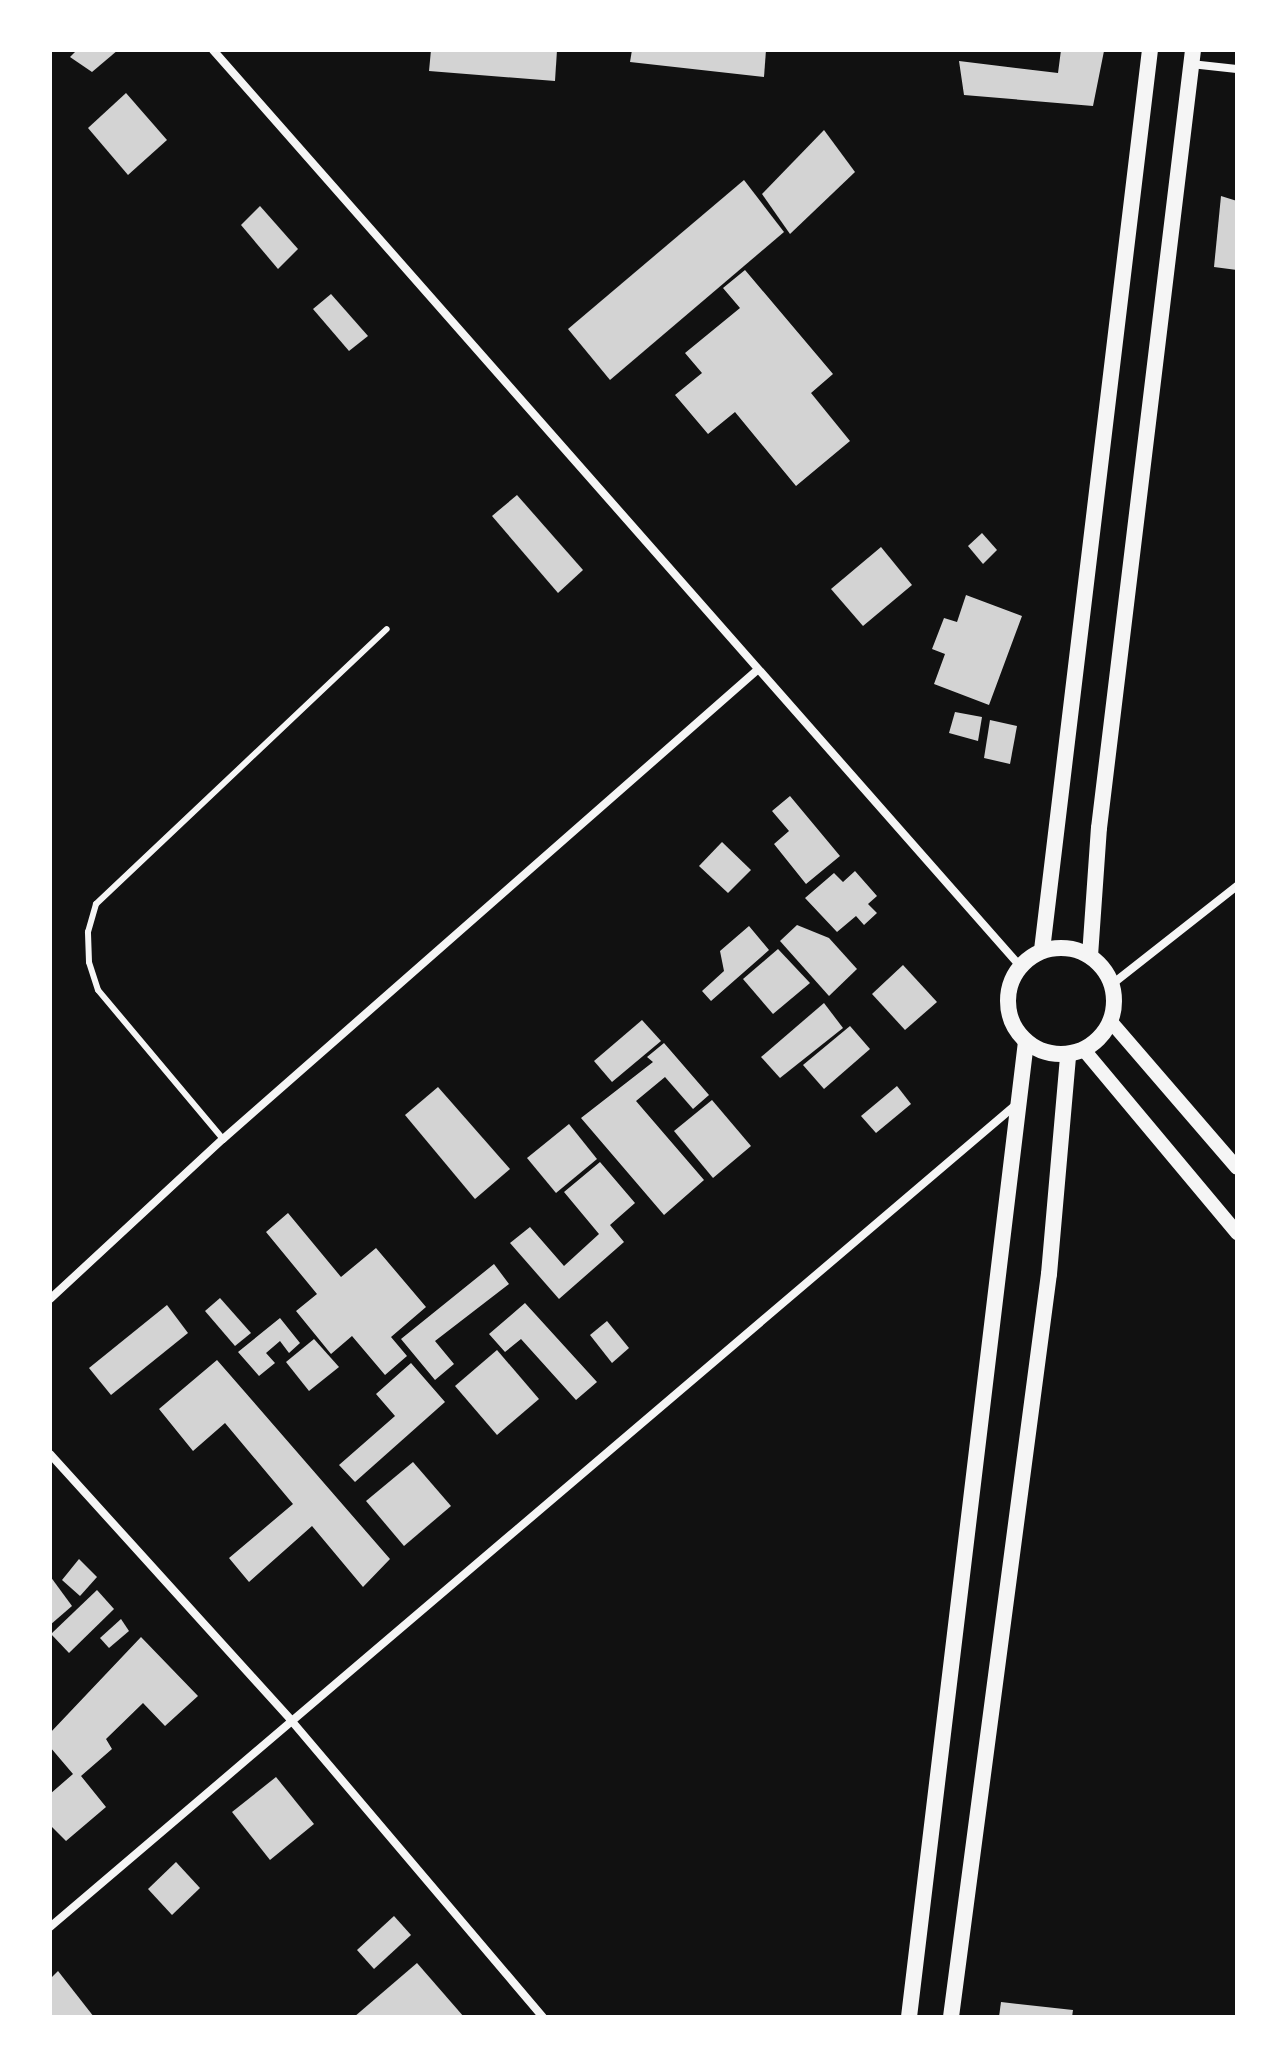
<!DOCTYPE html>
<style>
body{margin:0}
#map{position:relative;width:1287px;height:2067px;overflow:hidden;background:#111;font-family:"PT Serif",serif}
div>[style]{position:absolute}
.building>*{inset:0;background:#d3d3d3}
.service>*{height:6px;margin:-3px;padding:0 3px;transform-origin:3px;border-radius:3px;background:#f5f5f5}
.minor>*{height:8px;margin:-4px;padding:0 4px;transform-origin:4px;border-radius:4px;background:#f5f5f5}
.tertiary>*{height:14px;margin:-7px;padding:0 7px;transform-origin:7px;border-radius:7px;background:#f5f5f5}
.secondary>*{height:16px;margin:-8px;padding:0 8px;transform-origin:8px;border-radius:8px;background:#f5f5f5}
.secondary>.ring{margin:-8px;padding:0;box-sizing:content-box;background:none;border:16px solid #f5f5f5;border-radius:50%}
span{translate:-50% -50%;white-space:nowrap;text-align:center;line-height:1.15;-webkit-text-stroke:8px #fff;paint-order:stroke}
.frame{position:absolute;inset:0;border:52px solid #fff;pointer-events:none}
</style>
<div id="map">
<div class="building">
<i style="clip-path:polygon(77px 50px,118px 50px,92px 72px,70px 57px)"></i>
<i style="clip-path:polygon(431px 50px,557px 50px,555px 81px,429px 71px)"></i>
<i style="clip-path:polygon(632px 50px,766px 50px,764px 77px,630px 62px)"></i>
<i style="clip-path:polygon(1061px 50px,1104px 51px,1093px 106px,964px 95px,959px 61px,1058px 73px)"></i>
<i style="clip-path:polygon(126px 93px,167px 140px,128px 175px,88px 128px)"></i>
<i style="clip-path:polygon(824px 130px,855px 172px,790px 234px,762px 194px)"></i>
<i style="clip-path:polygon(744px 180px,784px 232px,610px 380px,568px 329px)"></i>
<i style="clip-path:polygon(1221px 196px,1237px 201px,1237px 270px,1214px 267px)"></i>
<i style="clip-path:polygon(260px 206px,298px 249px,278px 269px,241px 225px)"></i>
<i style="clip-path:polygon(745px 270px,833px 374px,811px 393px,850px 441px,796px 486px,735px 412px,708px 434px,675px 395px,702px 373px,685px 353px,740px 308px,723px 288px)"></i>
<i style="clip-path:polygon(331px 294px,368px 336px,349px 351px,313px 309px)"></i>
<i style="clip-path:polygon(517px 495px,583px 570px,558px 593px,492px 516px)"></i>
<i style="clip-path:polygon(982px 533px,997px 550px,983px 564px,968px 546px)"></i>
<i style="clip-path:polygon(881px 547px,912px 585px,863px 626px,831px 589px)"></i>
<i style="clip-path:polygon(966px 595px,1022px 616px,989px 705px,934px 684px,945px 654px,932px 649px,944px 618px,957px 622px)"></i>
<i style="clip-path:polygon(955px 712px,982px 717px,978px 741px,949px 733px)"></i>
<i style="clip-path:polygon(990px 720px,1017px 726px,1010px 764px,984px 758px)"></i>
<i style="clip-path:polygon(790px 796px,840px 856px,806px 884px,774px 844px,789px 831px,772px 811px)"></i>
<i style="clip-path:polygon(722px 842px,751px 870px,728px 893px,699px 866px)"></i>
<i style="clip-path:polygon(855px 871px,877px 896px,868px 904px,877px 913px,864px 925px,856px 916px,837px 932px,805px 898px,834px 873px,843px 882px)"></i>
<i style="clip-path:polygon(797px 925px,829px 938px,857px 969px,829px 996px,780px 941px)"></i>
<i style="clip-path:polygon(749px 926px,769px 950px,711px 1001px,702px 991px,724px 971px,720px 951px)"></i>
<i style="clip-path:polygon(778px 949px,810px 983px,773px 1014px,743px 979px)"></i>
<i style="clip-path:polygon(903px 965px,937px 1002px,905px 1030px,872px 994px)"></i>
<i style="clip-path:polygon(824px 1003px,843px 1028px,780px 1078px,761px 1057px)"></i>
<i style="clip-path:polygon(642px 1020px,661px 1041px,612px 1082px,594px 1061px)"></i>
<i style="clip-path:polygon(850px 1026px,870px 1049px,824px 1089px,803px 1065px)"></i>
<i style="clip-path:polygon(664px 1043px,709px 1095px,693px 1109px,665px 1077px,636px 1101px,704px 1180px,664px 1215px,581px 1118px,653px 1062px,647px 1057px)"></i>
<i style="clip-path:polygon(897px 1086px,911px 1104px,876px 1133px,861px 1116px)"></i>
<i style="clip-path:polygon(438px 1087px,510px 1169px,475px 1199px,405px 1115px)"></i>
<i style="clip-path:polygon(712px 1100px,751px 1146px,713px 1178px,674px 1131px)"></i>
<i style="clip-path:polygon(569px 1124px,597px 1159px,556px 1193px,527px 1158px)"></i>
<i style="clip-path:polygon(600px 1162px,635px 1203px,610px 1225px,624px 1242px,559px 1299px,510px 1243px,530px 1227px,564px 1266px,599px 1234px,564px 1192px)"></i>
<i style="clip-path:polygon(288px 1213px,341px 1277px,376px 1248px,426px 1307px,391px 1337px,407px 1356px,385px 1375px,352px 1336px,331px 1354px,296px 1311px,317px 1294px,266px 1232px)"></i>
<i style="clip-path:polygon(494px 1264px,509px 1284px,435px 1341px,454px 1364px,435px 1380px,401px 1339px)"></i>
<i style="clip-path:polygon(220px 1298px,251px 1333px,235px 1346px,205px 1311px)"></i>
<i style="clip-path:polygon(525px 1303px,597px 1382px,576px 1400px,521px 1339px,505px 1352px,489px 1334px)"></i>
<i style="clip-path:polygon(167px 1305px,188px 1333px,111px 1395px,89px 1368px)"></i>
<i style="clip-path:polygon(280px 1318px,300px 1343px,289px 1353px,280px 1341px,266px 1353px,275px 1363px,259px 1376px,238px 1352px)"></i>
<i style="clip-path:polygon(607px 1321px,629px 1348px,612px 1363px,590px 1335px)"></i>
<i style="clip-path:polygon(314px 1339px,339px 1367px,309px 1391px,286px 1362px)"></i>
<i style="clip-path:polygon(497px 1350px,539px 1399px,497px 1435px,455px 1386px)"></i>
<i style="clip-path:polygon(217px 1360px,390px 1559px,363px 1587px,312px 1526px,249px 1582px,229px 1558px,293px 1504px,225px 1423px,193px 1451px,159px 1409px)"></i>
<i style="clip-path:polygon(411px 1363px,445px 1402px,355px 1482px,339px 1465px,395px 1416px,376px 1394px)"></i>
<i style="clip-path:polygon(413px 1462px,451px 1506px,404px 1546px,366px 1501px)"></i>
<i style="clip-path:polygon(79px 1559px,97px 1577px,80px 1596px,62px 1580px)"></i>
<i style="clip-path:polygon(50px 1576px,72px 1606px,50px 1625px)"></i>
<i style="clip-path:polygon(97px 1590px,114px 1609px,69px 1653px,51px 1634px)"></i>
<i style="clip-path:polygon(121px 1619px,129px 1631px,109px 1648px,100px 1638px)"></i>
<i style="clip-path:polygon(141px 1637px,198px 1696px,165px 1726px,143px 1703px,106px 1739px,112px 1749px,81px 1776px,106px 1807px,66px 1841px,50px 1825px,50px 1794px,73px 1774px,50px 1747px,50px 1733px)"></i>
<i style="clip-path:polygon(276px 1777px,314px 1824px,270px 1860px,232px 1812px)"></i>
<i style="clip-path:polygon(176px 1862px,200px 1888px,172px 1915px,148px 1889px)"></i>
<i style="clip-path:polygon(394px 1916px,411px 1935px,374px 1969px,357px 1950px)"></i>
<i style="clip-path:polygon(417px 1963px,464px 2017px,354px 2017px)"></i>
<i style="clip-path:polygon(58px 1971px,94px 2017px,50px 2017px,50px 1979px)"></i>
<i style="clip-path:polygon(1001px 2002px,1073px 2010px,1072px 2017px,999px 2017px)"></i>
</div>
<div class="service">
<i style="left:223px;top:1139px;width:194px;rotate:-130deg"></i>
<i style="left:98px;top:990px;width:29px;rotate:-108deg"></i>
<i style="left:89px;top:962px;width:30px;rotate:-92deg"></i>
<i style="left:88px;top:932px;width:29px;rotate:-74deg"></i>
<i style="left:96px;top:904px;width:400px;rotate:-43.4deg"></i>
</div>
<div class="minor">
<i style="left:213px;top:50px;width:1221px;rotate:48.62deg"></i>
<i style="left:1191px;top:64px;width:46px;rotate:6.2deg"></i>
<i style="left:1111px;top:985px;width:160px;rotate:-38.2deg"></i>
<i style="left:50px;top:1299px;width:236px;rotate:-42.8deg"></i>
<i style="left:223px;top:1139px;width:709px;rotate:-41.28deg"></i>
<i style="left:50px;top:1454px;width:358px;rotate:47.8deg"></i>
<i style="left:290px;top:1719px;width:391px;rotate:49.7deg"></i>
<i style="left:50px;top:1927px;width:1271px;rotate:-40.41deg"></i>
</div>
<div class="tertiary">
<i style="left:1112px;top:1023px;width:191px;rotate:49.2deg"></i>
<i style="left:1084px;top:1050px;width:239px;rotate:50.1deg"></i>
</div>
<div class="secondary">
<i class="ring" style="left:1008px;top:948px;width:90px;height:90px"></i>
<i style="left:1042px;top:950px;width:906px;rotate:-83.16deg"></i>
<i style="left:1090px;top:956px;width:128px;rotate:-86deg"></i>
<i style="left:1099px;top:828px;width:784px;rotate:-83.11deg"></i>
<i style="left:909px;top:2017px;width:982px;rotate:-83.16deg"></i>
<i style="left:951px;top:2017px;width:749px;rotate:-82.49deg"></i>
<i style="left:1049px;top:1274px;width:220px;rotate:-85deg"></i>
</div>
<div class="frame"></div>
</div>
